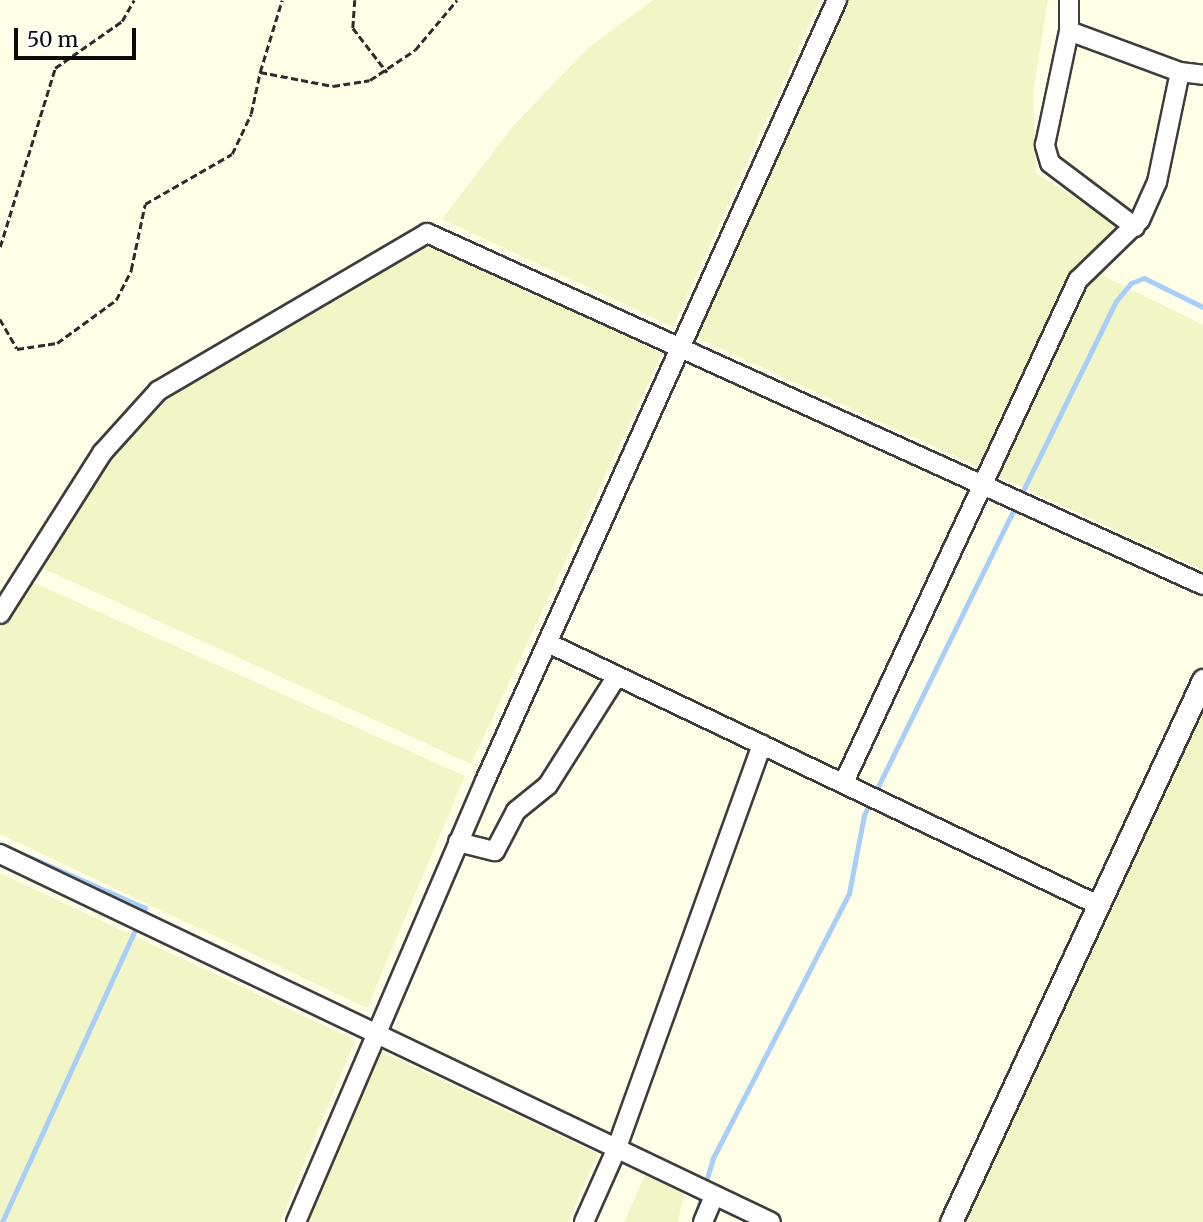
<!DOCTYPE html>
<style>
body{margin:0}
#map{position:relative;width:1203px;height:1222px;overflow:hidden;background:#fffee7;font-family:Merriweather,serif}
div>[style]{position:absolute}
.farmland>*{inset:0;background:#f2f6c6}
.stream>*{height:5px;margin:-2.5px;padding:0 2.5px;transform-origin:2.5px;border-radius:2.5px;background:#a9cef9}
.path>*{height:2.5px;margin-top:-1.25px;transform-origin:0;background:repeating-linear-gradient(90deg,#2c2c2c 0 7px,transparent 0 10.5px)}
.roads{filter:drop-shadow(2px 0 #3d3d3d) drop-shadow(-2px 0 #3d3d3d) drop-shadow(0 2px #3d3d3d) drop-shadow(0 -2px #3d3d3d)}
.minor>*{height:18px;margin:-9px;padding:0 9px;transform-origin:9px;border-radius:9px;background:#fff}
.tertiary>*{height:21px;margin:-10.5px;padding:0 10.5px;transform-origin:10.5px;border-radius:10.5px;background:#fff}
span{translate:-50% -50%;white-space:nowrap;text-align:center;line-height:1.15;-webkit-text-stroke:7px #fff;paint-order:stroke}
.scale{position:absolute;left:14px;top:28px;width:122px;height:32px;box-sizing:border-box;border:4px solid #0a0a0a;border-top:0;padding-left:9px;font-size:21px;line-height:24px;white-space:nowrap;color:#0a0a0a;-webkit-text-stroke:5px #fff;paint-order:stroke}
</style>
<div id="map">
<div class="farmland">
<i style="clip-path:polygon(653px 0,820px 0,673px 327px,442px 219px,513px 126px,588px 48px)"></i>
<i style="clip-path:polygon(846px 0,1048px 0,1033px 94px,1036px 173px,1117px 224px,1104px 276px,1203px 325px,1203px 570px,694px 336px)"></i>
<i style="clip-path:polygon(427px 246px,664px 349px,471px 764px,38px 566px,122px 445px,182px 386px)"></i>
<i style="clip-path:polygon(30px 581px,465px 776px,367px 1008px,0 834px,0 629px)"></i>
<i style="clip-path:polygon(1203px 705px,1203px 1222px,964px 1222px)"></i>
<i style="clip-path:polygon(0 873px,355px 1040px,280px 1222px,0 1222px)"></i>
<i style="clip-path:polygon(380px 1051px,598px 1154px,568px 1222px,304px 1222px)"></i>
<i style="clip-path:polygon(645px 1175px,684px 1194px,678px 1222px,624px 1222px)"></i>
</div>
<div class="stream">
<i style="left:0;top:844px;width:158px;rotate:23.8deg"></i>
<i style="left:145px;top:908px;width:345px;rotate:114.5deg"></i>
<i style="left:694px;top:1222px;width:67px;rotate:-73.5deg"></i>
<i style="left:713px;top:1158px;width:298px;rotate:-62.8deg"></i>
<i style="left:849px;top:893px;width:79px;rotate:-79.1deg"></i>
<i style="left:864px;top:815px;width:572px;rotate:-63.88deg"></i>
<i style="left:1116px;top:301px;width:23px;rotate:-50deg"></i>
<i style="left:1131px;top:283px;width:14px;rotate:-21deg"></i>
<i style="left:1144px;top:278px;width:66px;rotate:26.2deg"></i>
</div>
<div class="path">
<i style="left:355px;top:0;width:28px;rotate:94deg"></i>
<i style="left:353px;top:28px;width:56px;rotate:52.3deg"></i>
<i style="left:260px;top:72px;width:75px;rotate:-73deg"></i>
<i style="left:0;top:247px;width:187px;rotate:-72.9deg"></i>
<i style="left:55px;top:68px;width:82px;rotate:-35deg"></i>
<i style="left:122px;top:21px;width:24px;rotate:-60deg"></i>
<i style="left:0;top:319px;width:34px;rotate:60deg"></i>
<i style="left:17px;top:349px;width:40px;rotate:-8.5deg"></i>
<i style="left:57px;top:343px;width:73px;rotate:-36.1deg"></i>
<i style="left:116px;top:300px;width:34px;rotate:-63deg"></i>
<i style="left:131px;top:270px;width:67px;rotate:-78deg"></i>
<i style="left:145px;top:204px;width:100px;rotate:-29.9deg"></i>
<i style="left:232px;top:154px;width:44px;rotate:-64.6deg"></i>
<i style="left:251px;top:114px;width:43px;rotate:-77.9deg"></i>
<i style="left:260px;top:72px;width:74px;rotate:10.9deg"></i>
<i style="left:333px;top:86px;width:37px;rotate:-9deg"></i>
<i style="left:370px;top:80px;width:54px;rotate:-33.7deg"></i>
<i style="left:415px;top:50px;width:65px;rotate:-50deg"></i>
</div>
<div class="roads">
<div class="minor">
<i style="left:1069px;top:0;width:31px;rotate:90deg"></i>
<i style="left:1135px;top:227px;width:106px;rotate:-143deg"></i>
<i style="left:1050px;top:163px;width:19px;rotate:-106deg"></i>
<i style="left:1045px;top:145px;width:116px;rotate:-78.1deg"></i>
<i style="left:1069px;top:31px;width:118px;rotate:20.3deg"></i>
<i style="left:0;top:614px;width:191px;rotate:-57.6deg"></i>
<i style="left:102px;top:453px;width:84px;rotate:-47.9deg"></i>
<i style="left:158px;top:391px;width:312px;rotate:-30.4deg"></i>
<i style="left:427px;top:233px;width:852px;rotate:24.4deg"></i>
<i style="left:550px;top:644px;width:605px;rotate:25.46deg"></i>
<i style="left:845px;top:780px;width:552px;rotate:-65.01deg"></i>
<i style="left:1078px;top:280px;width:86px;rotate:-44.1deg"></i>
<i style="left:1140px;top:220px;width:42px;rotate:-65.9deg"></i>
<i style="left:1157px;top:182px;width:112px;rotate:-78.2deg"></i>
<i style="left:1180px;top:72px;width:23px;rotate:7deg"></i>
<i style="left:458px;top:842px;width:38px;rotate:14deg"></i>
<i style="left:495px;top:851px;width:45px;rotate:-62.3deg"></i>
<i style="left:516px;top:811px;width:41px;rotate:-39.1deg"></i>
<i style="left:548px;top:785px;width:129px;rotate:-57.7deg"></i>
<i style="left:0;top:854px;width:854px;rotate:25.52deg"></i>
<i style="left:296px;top:1222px;width:480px;rotate:-66.8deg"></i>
<i style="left:485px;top:781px;width:857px;rotate:-65.74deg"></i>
<i style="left:584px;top:1222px;width:79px;rotate:-66deg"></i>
<i style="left:616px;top:1150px;width:431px;rotate:-70.2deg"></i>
<i style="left:703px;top:1222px;width:28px;rotate:-67deg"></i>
</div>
<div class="tertiary">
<i style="left:951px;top:1222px;width:598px;rotate:-65.06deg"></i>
</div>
</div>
<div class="scale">50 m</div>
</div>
